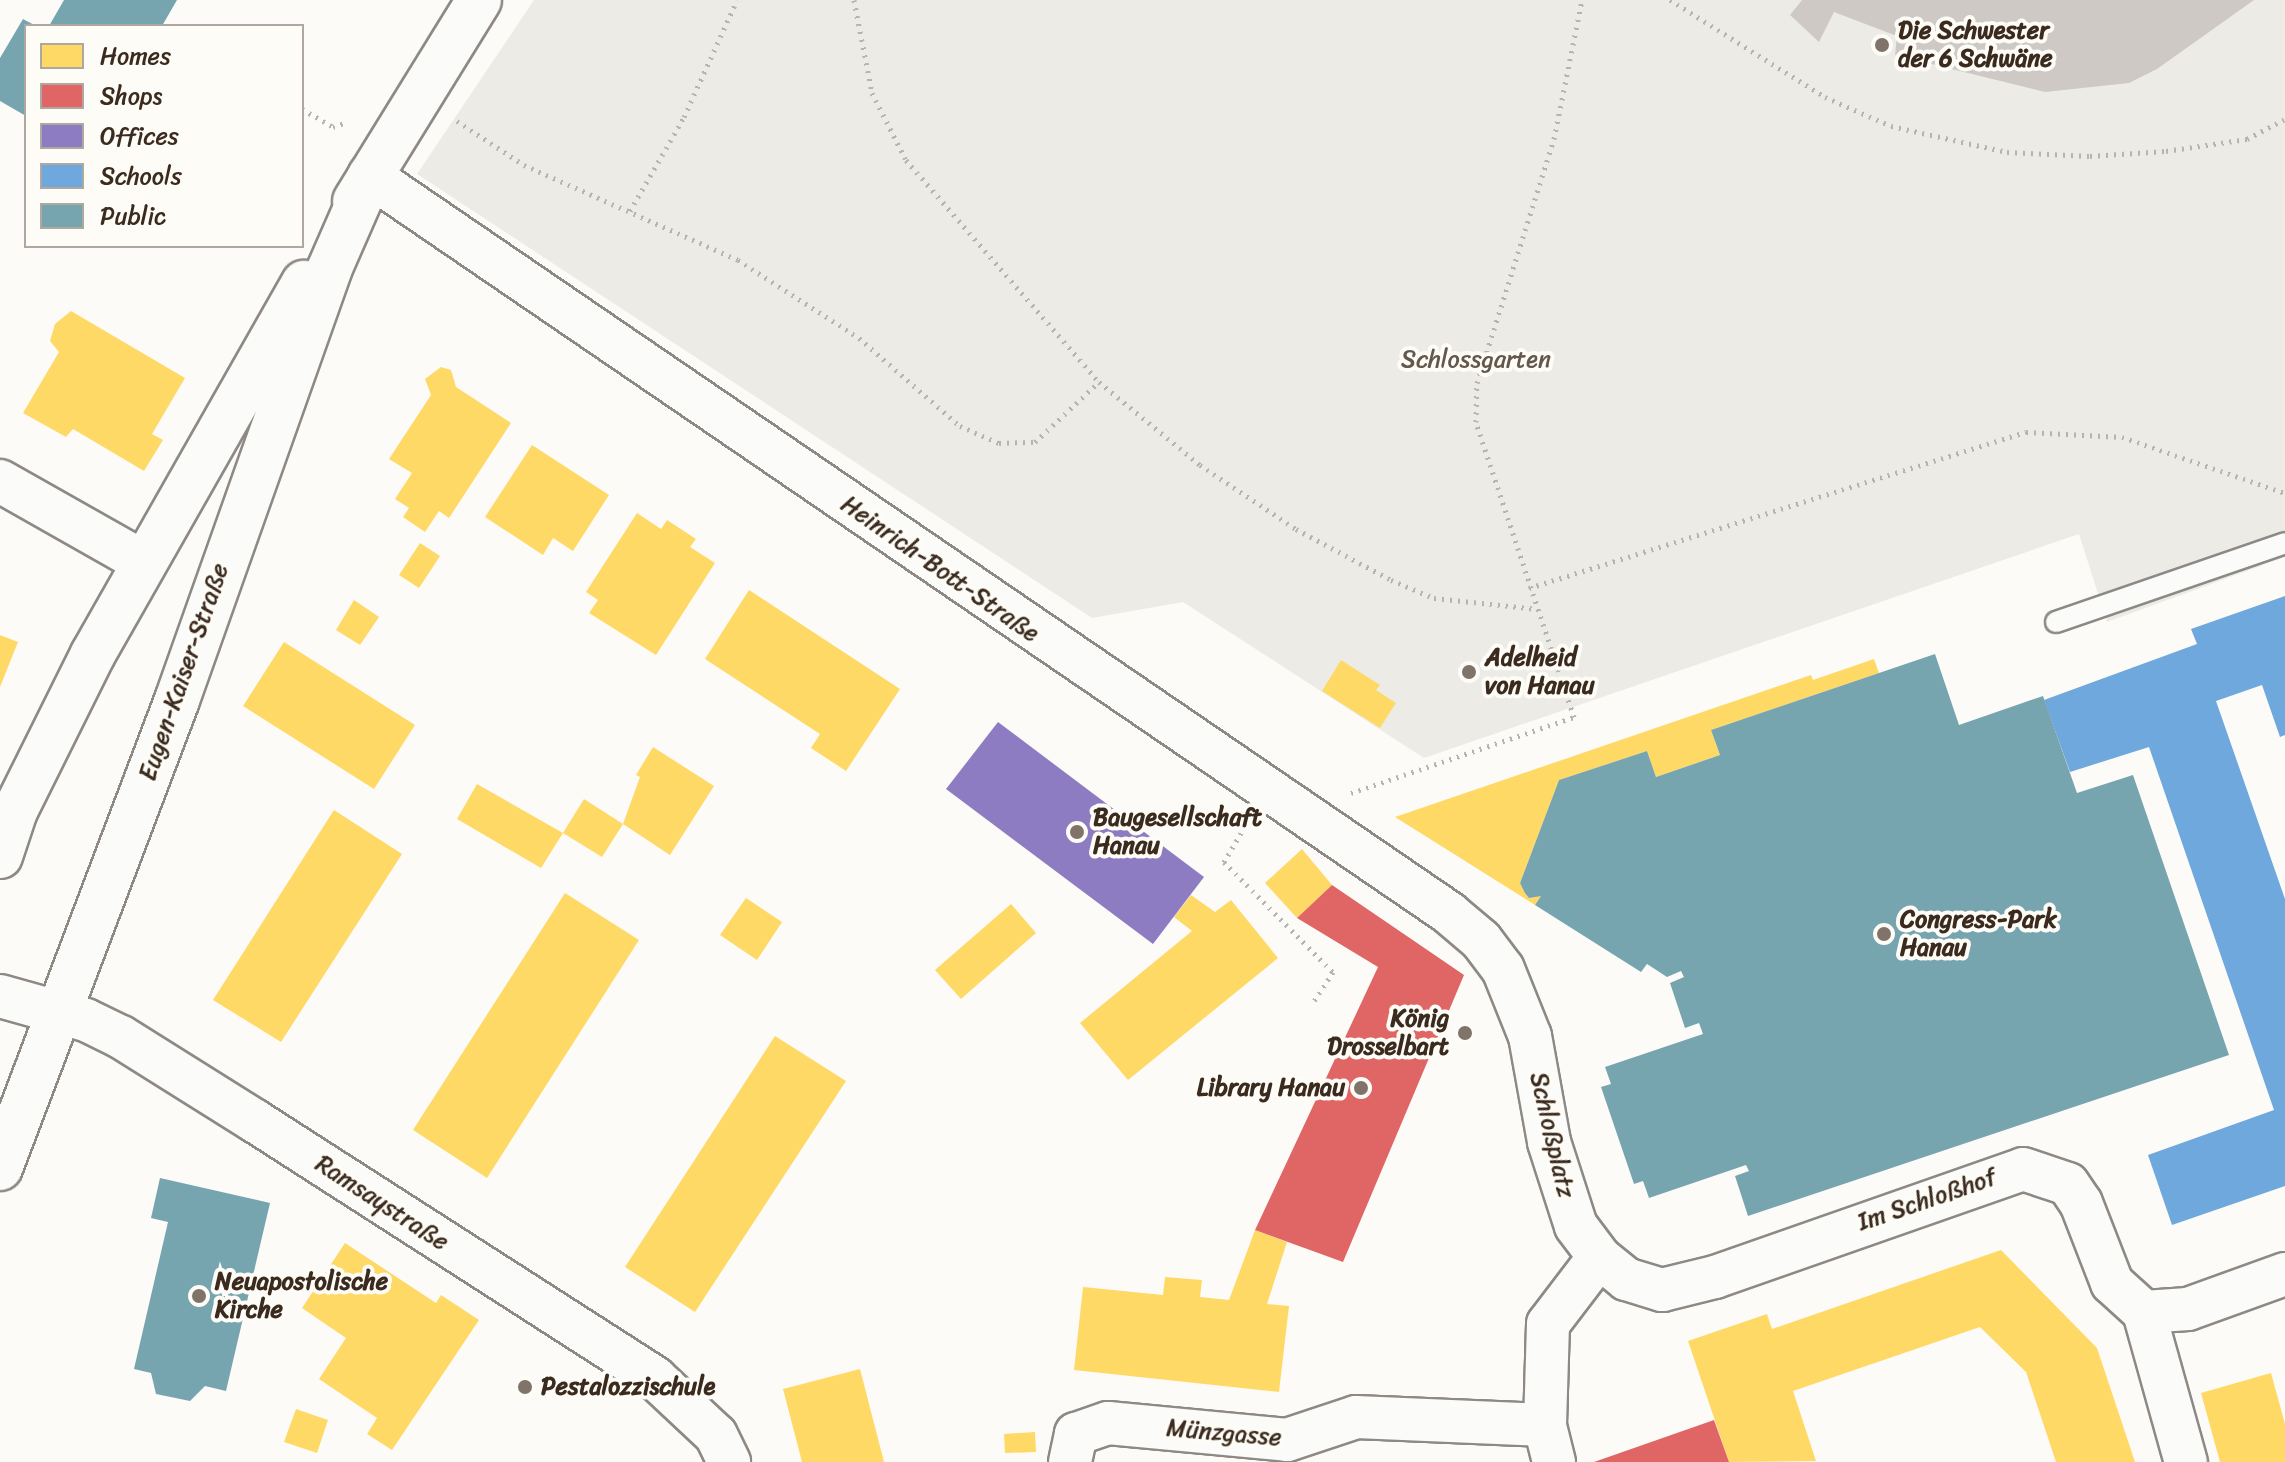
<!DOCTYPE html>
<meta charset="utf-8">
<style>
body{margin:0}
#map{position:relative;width:2285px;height:1462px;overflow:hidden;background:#fcfbf8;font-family:Sriracha,sans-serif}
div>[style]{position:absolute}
.green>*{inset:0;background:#edebe6}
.water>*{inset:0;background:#cec9c4}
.homes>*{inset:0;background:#ffd966}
.shops>*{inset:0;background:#e06666}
.offices>*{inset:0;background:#8e7cc3}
.schools>*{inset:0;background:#6fa8dc}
.public>*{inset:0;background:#76a5af}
.path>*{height:5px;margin-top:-2.5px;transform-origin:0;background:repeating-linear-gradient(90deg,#b6b4b1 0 2px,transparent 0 8px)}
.roads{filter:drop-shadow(2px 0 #8d8985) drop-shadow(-2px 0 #8d8985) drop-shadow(0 2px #8d8985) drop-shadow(0 -2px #8d8985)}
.lane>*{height:20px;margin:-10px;padding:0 10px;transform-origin:10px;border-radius:10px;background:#fbfbf9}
.street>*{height:42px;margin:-21px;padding:0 21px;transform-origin:21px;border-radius:21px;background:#fbfbf9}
.secondary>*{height:44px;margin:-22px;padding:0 22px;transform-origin:22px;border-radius:22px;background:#fbfbf9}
.dots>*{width:22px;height:22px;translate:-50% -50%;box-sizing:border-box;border:4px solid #fdfcf7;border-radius:50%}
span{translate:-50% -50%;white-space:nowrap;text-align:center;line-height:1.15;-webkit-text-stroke:8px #fdfcf7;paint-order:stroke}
.poi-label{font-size:24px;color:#3b2a1e;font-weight:700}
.left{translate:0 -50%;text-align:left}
.right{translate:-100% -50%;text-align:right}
.park-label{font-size:24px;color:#64574c}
.street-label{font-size:24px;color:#3b2a1e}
.legend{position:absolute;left:24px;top:24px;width:280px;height:224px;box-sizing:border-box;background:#fdfcf7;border:2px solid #afa8a0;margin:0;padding:10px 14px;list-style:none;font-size:24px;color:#3b2a1e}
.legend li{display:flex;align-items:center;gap:16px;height:40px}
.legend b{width:40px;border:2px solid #afa8a0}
</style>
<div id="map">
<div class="green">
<i style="clip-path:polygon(534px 0,2285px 0,2285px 557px,2107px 622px,2079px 534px,1424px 758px,1183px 602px,1092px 618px,417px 174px)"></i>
</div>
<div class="water">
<i style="clip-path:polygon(1802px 0,2254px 0,2157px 69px,2129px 83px,2045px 92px,1895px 55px,1897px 36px,1834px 12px,1819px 42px,1790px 15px)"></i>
</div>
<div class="homes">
<i style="clip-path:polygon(71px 311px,185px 378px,152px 434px,163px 440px,144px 471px,73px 429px,66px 437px,23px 413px,59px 352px,50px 341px,55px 324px)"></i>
<i style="clip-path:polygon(441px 367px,451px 370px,456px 387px,511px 423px,449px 518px,439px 511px,425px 532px,403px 517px,409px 508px,395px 499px,412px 473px,389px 459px,431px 395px,425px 379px)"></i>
<i style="clip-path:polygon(532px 445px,609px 495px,573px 551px,553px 538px,543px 555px,485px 517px)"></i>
<i style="clip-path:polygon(637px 513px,661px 529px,667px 520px,696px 539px,690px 547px,715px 563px,656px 655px,589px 613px,598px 600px,586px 592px)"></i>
<i style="clip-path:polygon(420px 543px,440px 556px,419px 588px,399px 575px)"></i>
<i style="clip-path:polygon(749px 590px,900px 689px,846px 771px,811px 748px,820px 734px,705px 659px)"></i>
<i style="clip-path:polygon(354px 600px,379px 617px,360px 645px,336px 630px)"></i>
<i style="clip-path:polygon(0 635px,18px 642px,0 687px)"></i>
<i style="clip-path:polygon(284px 642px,415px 725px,374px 789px,243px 706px)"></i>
<i style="clip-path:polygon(1874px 659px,1879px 673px,1711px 730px,1720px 755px,1656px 777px,1647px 751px,1559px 780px,1520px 883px,1529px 898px,1543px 893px,1535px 905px,1395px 817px,1811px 675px,1813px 680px)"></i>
<i style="clip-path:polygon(1341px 660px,1380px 685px,1376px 690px,1396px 703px,1380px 728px,1322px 691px)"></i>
<i style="clip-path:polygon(653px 747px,714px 786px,670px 855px,623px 824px,602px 857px,563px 833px,541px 868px,457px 819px,477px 784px,563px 833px,584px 799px,623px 824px,640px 777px,636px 775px)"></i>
<i style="clip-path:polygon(334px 810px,402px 854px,281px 1042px,213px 1000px)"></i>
<i style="clip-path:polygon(1302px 849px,1332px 885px,1297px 918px,1265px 883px)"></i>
<i style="clip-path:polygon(565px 893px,639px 940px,487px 1178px,413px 1130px)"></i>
<i style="clip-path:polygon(1191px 895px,1215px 912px,1231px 900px,1278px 958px,1128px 1080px,1080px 1023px,1192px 931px,1174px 917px)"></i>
<i style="clip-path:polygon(746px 898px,782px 922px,757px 960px,720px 935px)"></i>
<i style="clip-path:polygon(1011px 904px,1036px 933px,961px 999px,935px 970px)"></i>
<i style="clip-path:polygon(775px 1036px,846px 1081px,695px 1312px,625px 1267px)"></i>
<i style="clip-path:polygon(1255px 1230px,1287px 1242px,1267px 1304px,1289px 1306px,1279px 1392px,1074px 1370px,1083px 1287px,1163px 1295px,1165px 1277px,1202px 1280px,1200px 1297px,1229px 1300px)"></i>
<i style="clip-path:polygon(345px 1243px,436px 1303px,441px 1295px,479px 1320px,392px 1450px,367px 1434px,377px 1418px,319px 1379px,346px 1338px,302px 1308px)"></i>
<i style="clip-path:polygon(2001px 1250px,2097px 1348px,2135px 1462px,2056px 1462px,2026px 1372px,1980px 1327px,1793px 1391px,1816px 1461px,1729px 1462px,1688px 1341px,1767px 1314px,1772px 1329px)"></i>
<i style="clip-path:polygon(860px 1369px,884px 1462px,802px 1462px,783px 1389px)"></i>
<i style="clip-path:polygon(2271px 1373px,2285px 1424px,2285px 1462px,2220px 1462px,2201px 1393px)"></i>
<i style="clip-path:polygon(296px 1409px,328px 1420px,317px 1453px,284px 1442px)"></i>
<i style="clip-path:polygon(1035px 1432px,1036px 1452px,1005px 1453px,1004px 1434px)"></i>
</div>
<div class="shops">
<i style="clip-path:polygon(1332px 885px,1464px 975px,1343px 1262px,1255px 1230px,1378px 967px,1297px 918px)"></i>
<i style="clip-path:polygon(1714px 1420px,1729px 1462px,1594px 1462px)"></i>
</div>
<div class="offices">
<i style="clip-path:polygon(998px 722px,1204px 877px,1153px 944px,946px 789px)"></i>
</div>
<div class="schools">
<i style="clip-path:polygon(2285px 596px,2285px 735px,2280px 737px,2262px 685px,2216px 701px,2285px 899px,2285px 1186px,2172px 1225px,2148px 1155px,2274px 1110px,2149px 747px,2070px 772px,2044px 700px,2197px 644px,2191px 629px)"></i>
</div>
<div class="public">
<i style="clip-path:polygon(64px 0,177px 0,162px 26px,49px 26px)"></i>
<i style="clip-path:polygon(23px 19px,36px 26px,26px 26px,26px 116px,0 101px,0 58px)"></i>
<i style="clip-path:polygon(1935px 654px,1959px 725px,2043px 696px,2077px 793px,2133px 775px,2229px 1055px,1748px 1216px,1735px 1176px,1749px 1171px,1746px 1165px,1649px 1198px,1643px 1181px,1634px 1184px,1601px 1087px,1611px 1084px,1605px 1067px,1703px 1034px,1699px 1023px,1685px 1028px,1670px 983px,1684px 977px,1681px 971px,1667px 977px,1647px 964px,1641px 972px,1535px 905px,1541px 896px,1529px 898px,1525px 893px,1520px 883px,1559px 780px,1647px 751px,1656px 777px,1720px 755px,1711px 730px)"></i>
<i style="clip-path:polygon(160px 1178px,270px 1203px,226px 1391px,205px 1386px,190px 1401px,156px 1394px,151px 1373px,134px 1369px,168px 1222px,151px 1218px)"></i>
</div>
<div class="path">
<i style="left:854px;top:0;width:95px;rotate:79deg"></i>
<i style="left:872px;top:93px;width:75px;rotate:63.1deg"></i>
<i style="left:906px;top:160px;width:294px;rotate:49deg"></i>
<i style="left:1099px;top:382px;width:131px;rotate:39.4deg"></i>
<i style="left:1200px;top:465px;width:115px;rotate:33.7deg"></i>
<i style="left:1296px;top:529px;width:108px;rotate:28.2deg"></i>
<i style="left:1391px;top:580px;width:47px;rotate:22.7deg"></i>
<i style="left:1434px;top:598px;width:104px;rotate:6.1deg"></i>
<i style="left:1670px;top:0;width:183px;rotate:32deg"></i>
<i style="left:1825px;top:97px;width:72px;rotate:23.7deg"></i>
<i style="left:1891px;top:126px;width:119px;rotate:12.6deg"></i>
<i style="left:2007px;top:152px;width:83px;rotate:2.8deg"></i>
<i style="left:2090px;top:156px;width:76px;rotate:-3.8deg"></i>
<i style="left:2166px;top:151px;width:82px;rotate:-8.4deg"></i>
<i style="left:2247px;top:139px;width:43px;rotate:-27.8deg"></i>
<i style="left:302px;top:109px;width:36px;rotate:30deg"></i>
<i style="left:333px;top:127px;width:15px;rotate:-20deg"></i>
<i style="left:457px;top:121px;width:80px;rotate:33.3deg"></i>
<i style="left:524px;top:165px;width:234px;rotate:23.9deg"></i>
<i style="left:738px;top:260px;width:144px;rotate:32.8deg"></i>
<i style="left:859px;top:338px;width:134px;rotate:41.1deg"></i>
<i style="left:960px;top:426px;width:43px;rotate:23.6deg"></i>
<i style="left:999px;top:443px;width:36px;rotate:-2deg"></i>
<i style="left:1035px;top:442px;width:88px;rotate:-43.2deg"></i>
<i style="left:630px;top:211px;width:108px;rotate:-60.1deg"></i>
<i style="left:684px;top:117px;width:128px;rotate:-65.6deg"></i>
<i style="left:1529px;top:588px;width:521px;rotate:-17.43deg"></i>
<i style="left:2026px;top:432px;width:96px;rotate:3deg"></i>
<i style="left:2122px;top:437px;width:172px;rotate:19deg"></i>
<i style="left:1351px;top:793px;width:236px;rotate:-18.8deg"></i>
<i style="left:1574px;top:717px;width:311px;rotate:-108.4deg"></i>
<i style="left:1476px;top:422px;width:39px;rotate:-89deg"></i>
<i style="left:1477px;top:383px;width:256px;rotate:-72.5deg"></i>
<i style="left:1554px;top:139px;width:142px;rotate:-78.6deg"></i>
<i style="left:1245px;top:826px;width:42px;rotate:120.3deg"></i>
<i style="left:1224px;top:862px;width:155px;rotate:45.3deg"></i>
<i style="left:1333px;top:972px;width:37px;rotate:123deg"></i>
</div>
<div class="roads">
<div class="lane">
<i style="left:2056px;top:622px;width:242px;rotate:-19deg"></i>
</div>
<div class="street">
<i style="left:370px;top:176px;width:1307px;rotate:34.33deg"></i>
<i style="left:1449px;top:913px;width:42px;rotate:40.2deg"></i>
<i style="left:1481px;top:940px;width:36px;rotate:53deg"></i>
<i style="left:1503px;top:969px;width:72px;rotate:68.1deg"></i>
<i style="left:1530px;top:1036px;width:108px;rotate:79.8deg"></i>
<i style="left:1549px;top:1142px;width:88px;rotate:72.2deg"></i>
<i style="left:1576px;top:1226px;width:39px;rotate:53deg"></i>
<i style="left:1599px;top:1257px;width:35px;rotate:39deg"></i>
<i style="left:1626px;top:1279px;width:38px;rotate:17deg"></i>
<i style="left:1662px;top:1290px;width:55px;rotate:-13.8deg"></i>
<i style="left:1715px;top:1277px;width:326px;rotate:-19.3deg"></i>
<i style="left:2023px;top:1169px;width:47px;rotate:18.4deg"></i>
<i style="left:2068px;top:1184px;width:23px;rotate:56deg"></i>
<i style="left:2081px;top:1203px;width:86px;rotate:68.8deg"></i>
<i style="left:2112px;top:1283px;width:43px;rotate:42.2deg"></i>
<i style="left:2144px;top:1312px;width:44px;rotate:-3.9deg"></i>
<i style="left:2188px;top:1309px;width:103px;rotate:-19.8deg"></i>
<i style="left:0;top:481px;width:164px;rotate:29.5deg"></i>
<i style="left:0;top:996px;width:89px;rotate:15.6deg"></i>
<i style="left:86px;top:1020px;width:39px;rotate:26deg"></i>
<i style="left:121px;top:1037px;width:158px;rotate:32.1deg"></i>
<i style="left:255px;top:1121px;width:475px;rotate:32.7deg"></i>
<i style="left:655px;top:1378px;width:83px;rotate:43.1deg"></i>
<i style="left:716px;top:1435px;width:30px;rotate:64deg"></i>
<i style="left:2144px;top:1312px;width:156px;rotate:74.4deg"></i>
<i style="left:1070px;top:1462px;width:29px;rotate:-78deg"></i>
<i style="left:1076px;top:1434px;width:34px;rotate:-19deg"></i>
<i style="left:1108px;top:1423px;width:180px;rotate:5.4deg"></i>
<i style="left:1287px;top:1440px;width:73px;rotate:-18.4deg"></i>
<i style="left:1356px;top:1417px;width:189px;rotate:2.4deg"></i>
<i style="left:1554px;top:1462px;width:38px;rotate:-104deg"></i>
<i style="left:1545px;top:1425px;width:101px;rotate:-88.3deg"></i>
<i style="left:1548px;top:1324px;width:84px;rotate:-52.7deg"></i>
</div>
<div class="secondary">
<i style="left:355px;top:201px;width:236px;rotate:-58.3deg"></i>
<i style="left:0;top:856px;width:47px;rotate:-71.6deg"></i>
<i style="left:15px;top:811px;width:175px;rotate:-63.6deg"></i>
<i style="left:93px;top:654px;width:427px;rotate:-60.4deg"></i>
<i style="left:0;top:1168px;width:500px;rotate:-69.28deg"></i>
<i style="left:177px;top:700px;width:456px;rotate:-70.5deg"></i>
<i style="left:329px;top:270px;width:103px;rotate:-66.4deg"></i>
</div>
</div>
<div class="dots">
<i style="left:1882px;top:45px;background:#7f736a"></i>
<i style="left:1469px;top:672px;background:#7f736a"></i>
<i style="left:1077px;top:832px;background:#7f736a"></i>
<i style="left:1884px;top:934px;background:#7f736a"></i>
<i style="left:1465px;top:1033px;background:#7f736a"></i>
<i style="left:1361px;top:1088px;background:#7f736a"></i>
<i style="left:199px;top:1296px;background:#7f736a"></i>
<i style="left:525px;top:1387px;background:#7f736a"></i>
</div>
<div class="poi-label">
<span class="left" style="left:1898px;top:45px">Die Schwester<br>der 6 Schwäne</span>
<span class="left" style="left:1485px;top:672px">Adelheid<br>von Hanau</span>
<span class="left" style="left:1093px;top:832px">Baugesellschaft<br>Hanau</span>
<span class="left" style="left:1900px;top:934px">Congress-Park<br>Hanau</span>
<span class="right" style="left:1449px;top:1033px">König<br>Drosselbart</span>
<span class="right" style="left:1345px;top:1088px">Library Hanau</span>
<span class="left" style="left:215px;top:1296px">Neuapostolische<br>Kirche</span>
<span class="left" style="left:541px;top:1387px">Pestalozzischule</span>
</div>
<div class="park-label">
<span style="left:1476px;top:360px">Schlossgarten</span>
</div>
<div class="street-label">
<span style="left:940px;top:569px;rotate:35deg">Heinrich-Bott-Straße</span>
<span style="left:184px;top:672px;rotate:-71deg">Eugen-Kaiser-Straße</span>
<span style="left:1552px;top:1135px;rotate:77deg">Schloßplatz</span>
<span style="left:1927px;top:1200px;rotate:-19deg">Im Schloßhof</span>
<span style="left:382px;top:1203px;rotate:33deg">Ramsaystraße</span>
<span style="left:1224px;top:1433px;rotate:5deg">Münzgasse</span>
</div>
<ul class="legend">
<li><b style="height:22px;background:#ffd966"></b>Homes</li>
<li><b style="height:22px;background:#e06666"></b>Shops</li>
<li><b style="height:22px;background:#8e7cc3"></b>Offices</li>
<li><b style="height:22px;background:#6fa8dc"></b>Schools</li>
<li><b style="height:22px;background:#76a5af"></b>Public</li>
</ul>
</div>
